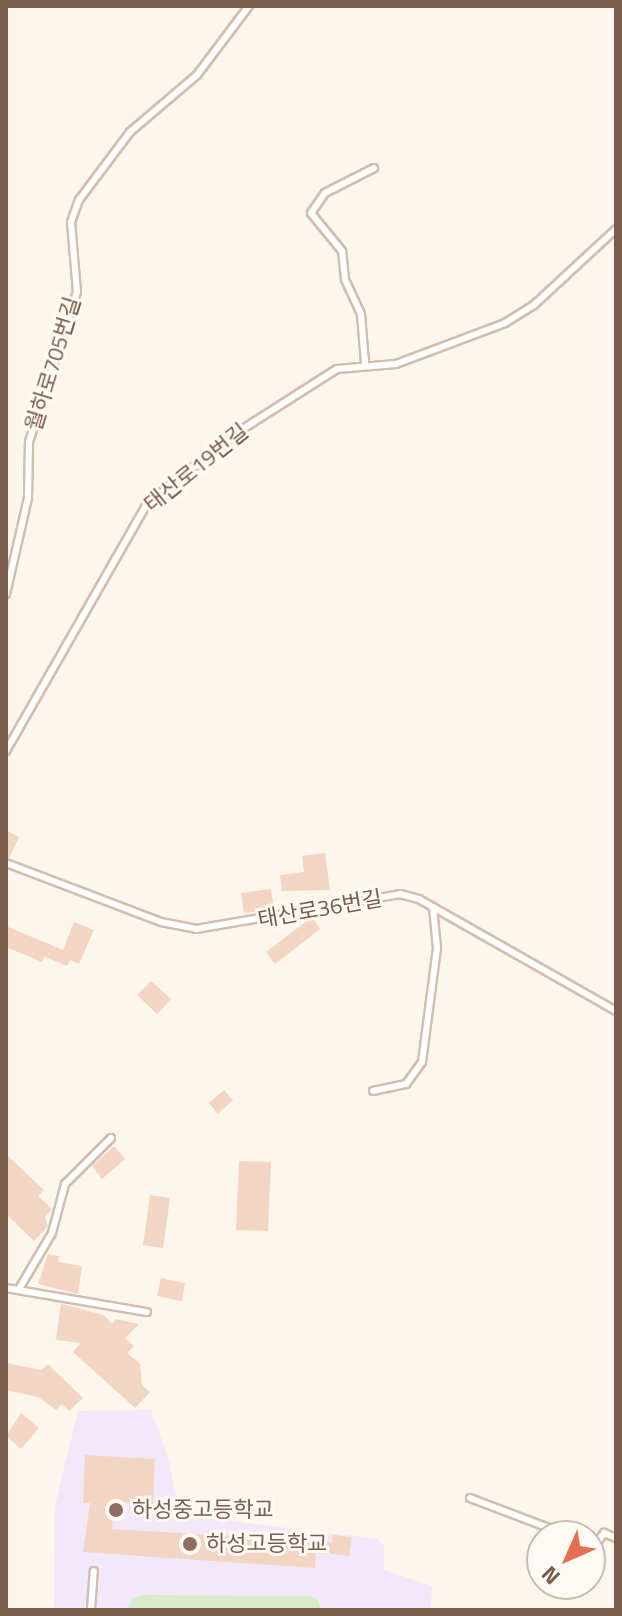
<!DOCTYPE html>
<meta charset="utf-8">
<style>
body{margin:0}
#map{position:relative;width:622px;height:1616px;overflow:hidden;background:#fdf6ec;font-family:"Titillium Web","Noto Sans KR",sans-serif}
div>[style]{position:absolute}
.education>*{inset:0;background:#f3e8fa}
.green>*{inset:0;background:#d8ecc9}
.building>*{inset:0;background:#f3d5c3}
.roads{filter:drop-shadow(2px 0 #d1beb0) drop-shadow(-2px 0 #d1beb0) drop-shadow(0 2px #d1beb0) drop-shadow(0 -2px #d1beb0)}
.lane>*{height:6px;margin:-3px;padding:0 3px;transform-origin:3px;border-radius:3px;background:#fff}
.dots>*{width:22px;height:22px;translate:-50% -50%;box-sizing:border-box;border:4px solid #fffaf3;border-radius:50%}
span{translate:-50% -50%;white-space:nowrap;text-align:center;line-height:1.15;-webkit-text-stroke:6px #fffaf3;paint-order:stroke}
.street-label{font-size:22px;color:#7a5c4d}
.education-label{font-size:22px;color:#785e54}
.left{translate:0 -50%;text-align:left}
.frame{position:absolute;inset:0;border:8px solid #7a5c4d;pointer-events:none}
.north{position:absolute;left:526px;top:1520px;width:80px;height:80px;box-sizing:border-box;background:#fffaf3;border:2px solid #cabbb1;border-radius:50%;rotate:225deg;font-size:22px;font-weight:700;line-height:32px;text-align:center;color:#7a5c4d}
.north::after{content:'';display:block;margin:auto;width:28px;height:36px;background:#e76f51;clip-path:polygon(50% 0,100% 100%,50% 72%,0 100%)}
</style>
<div id="map">
<div class="education">
<i style="clip-path:polygon(151px 1410px,169px 1460px,180px 1515px,378px 1539px,384px 1546px,384px 1570px,432px 1586px,431px 1610px,54px 1610px,55px 1505px,78px 1411px)"></i>
</div>
<div class="green">
<i style="clip-path:polygon(143px 1595px,310px 1596px,318px 1600px,321px 1610px,127px 1610px,133px 1598px)"></i>
</div>
<div class="building">
<i style="clip-path:polygon(6px 830px,19px 837px,9px 858px,6px 857px)"></i>
<i style="clip-path:polygon(325px 853px,330px 890px,282px 891px,280px 875px,304px 872px,302px 856px)"></i>
<i style="clip-path:polygon(271px 889px,274px 909px,244px 913px,241px 893px)"></i>
<i style="clip-path:polygon(312px 917px,320px 929px,275px 964px,266px 952px)"></i>
<i style="clip-path:polygon(74px 922px,94px 930px,79px 964px,70px 960px,67px 966px,44px 956px,42px 962px,6px 947px,6px 926px,63px 950px)"></i>
<i style="clip-path:polygon(151px 981px,171px 999px,157px 1014px,137px 995px)"></i>
<i style="clip-path:polygon(224px 1090px,233px 1100px,218px 1114px,209px 1103px)"></i>
<i style="clip-path:polygon(114px 1146px,125px 1159px,102px 1179px,92px 1166px)"></i>
<i style="clip-path:polygon(6px 1154px,44px 1190px,38px 1196px,52px 1209px,45px 1217px,48px 1226px,34px 1241px,6px 1214px)"></i>
<i style="clip-path:polygon(239px 1161px,271px 1162px,268px 1231px,236px 1230px)"></i>
<i style="clip-path:polygon(150px 1195px,170px 1198px,163px 1248px,143px 1245px)"></i>
<i style="clip-path:polygon(48px 1254px,59px 1256px,58px 1262px,82px 1266px,78px 1294px,38px 1284px)"></i>
<i style="clip-path:polygon(161px 1278px,185px 1283px,182px 1301px,157px 1296px)"></i>
<i style="clip-path:polygon(61px 1304px,104px 1315px,112px 1324px,116px 1319px,139px 1324px,125px 1338px,134px 1346px,127px 1353px,140px 1364px,142px 1385px,150px 1392px,135px 1408px,73px 1352px,81px 1343px,56px 1340px)"></i>
<i style="clip-path:polygon(6px 1363px,42px 1370px,48px 1364px,83px 1398px,69px 1411px,62px 1404px,56px 1410px,38px 1397px,6px 1390px)"></i>
<i style="clip-path:polygon(21px 1413px,39px 1428px,21px 1449px,6px 1436px)"></i>
<i style="clip-path:polygon(85px 1455px,155px 1459px,153px 1504px,114px 1502px,112px 1529px,332px 1542px,333px 1535px,352px 1537px,349px 1556px,316px 1552px,315px 1568px,83px 1552px,90px 1503px,83px 1503px)"></i>
</div>
<div class="roads">
<div class="lane">
<i style="left:365px;top:363px;width:49px;rotate:-94.7deg"></i>
<i style="left:361px;top:314px;width:38px;rotate:-115deg"></i>
<i style="left:345px;top:279px;width:28px;rotate:-96deg"></i>
<i style="left:342px;top:251px;width:49px;rotate:-129.2deg"></i>
<i style="left:311px;top:213px;width:24px;rotate:-55deg"></i>
<i style="left:325px;top:193px;width:55px;rotate:-27deg"></i>
<i style="left:6px;top:594px;width:98px;rotate:-77.1deg"></i>
<i style="left:28px;top:498px;width:56px;rotate:-89deg"></i>
<i style="left:29px;top:442px;width:157px;rotate:-72.3deg"></i>
<i style="left:77px;top:292px;width:70px;rotate:-94.9deg"></i>
<i style="left:71px;top:222px;width:23px;rotate:-70deg"></i>
<i style="left:79px;top:200px;width:85px;rotate:-53.1deg"></i>
<i style="left:130px;top:132px;width:88px;rotate:-40.4deg"></i>
<i style="left:197px;top:75px;width:86px;rotate:-53deg"></i>
<i style="left:6px;top:751px;width:284px;rotate:-60.3deg"></i>
<i style="left:147px;top:504px;width:116px;rotate:-38.4deg"></i>
<i style="left:238px;top:432px;width:117px;rotate:-32.5deg"></i>
<i style="left:337px;top:369px;width:59px;rotate:-4.8deg"></i>
<i style="left:396px;top:364px;width:116px;rotate:-20.6deg"></i>
<i style="left:505px;top:323px;width:34px;rotate:-32deg"></i>
<i style="left:534px;top:305px;width:112px;rotate:-42.8deg"></i>
<i style="left:6px;top:863px;width:166px;rotate:20.8deg"></i>
<i style="left:161px;top:922px;width:36px;rotate:11deg"></i>
<i style="left:196px;top:929px;width:207px;rotate:-9.7deg"></i>
<i style="left:400px;top:894px;width:20px;rotate:15deg"></i>
<i style="left:419px;top:899px;width:227px;rotate:29.6deg"></i>
<i style="left:373px;top:1091px;width:34px;rotate:-12deg"></i>
<i style="left:406px;top:1084px;width:27px;rotate:-54deg"></i>
<i style="left:422px;top:1062px;width:115px;rotate:-82.5deg"></i>
<i style="left:437px;top:948px;width:41px;rotate:-95.6deg"></i>
<i style="left:6px;top:1288px;width:143px;rotate:9.7deg"></i>
<i style="left:19px;top:1289px;width:65px;rotate:-59.5deg"></i>
<i style="left:52px;top:1233px;width:51px;rotate:-75.1deg"></i>
<i style="left:65px;top:1184px;width:65px;rotate:-45deg"></i>
<i style="left:470px;top:1498px;width:107px;rotate:20.8deg"></i>
<i style="left:590px;top:1543px;width:6px;rotate:9deg"></i>
<i style="left:596px;top:1544px;width:14px;rotate:-54deg"></i>
<i style="left:604px;top:1533px;width:13px;rotate:23deg"></i>
<i style="left:91px;top:1610px;width:39px;rotate:-86deg"></i>
</div>
</div>
<div class="dots">
<i style="left:116px;top:1510px;background:#8d6e63"></i>
<i style="left:190px;top:1544px;background:#8d6e63"></i>
</div>
<div class="street-label">
<span style="left:53px;top:364px;rotate:-73deg">월하로705번길</span>
<span style="left:196px;top:468px;rotate:-39deg">태산로19번길</span>
<span style="left:320px;top:909px;rotate:-10deg">태산로36번길</span>
</div>
<div class="education-label">
<span class="left" style="left:132px;top:1510px">하성중고등학교</span>
<span class="left" style="left:206px;top:1544px">하성고등학교</span>
</div>
<div class="frame"></div>
<div class="north">N</div>
</div>
